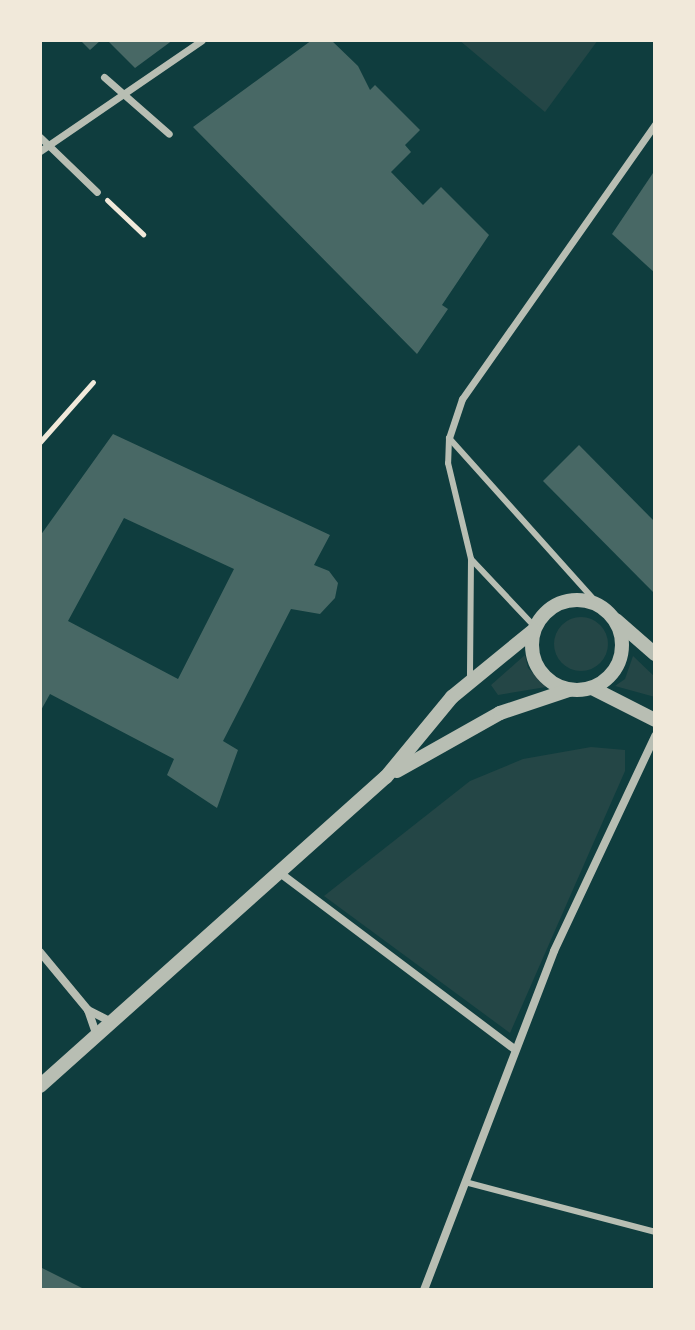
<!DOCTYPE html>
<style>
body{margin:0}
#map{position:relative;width:695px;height:1330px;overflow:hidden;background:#0f3d3e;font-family:Commissioner,sans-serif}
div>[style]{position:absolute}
.green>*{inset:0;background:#244646}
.round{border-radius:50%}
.building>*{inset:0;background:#486865}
.path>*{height:5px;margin:-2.5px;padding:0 2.5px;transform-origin:2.5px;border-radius:2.5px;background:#f1e9da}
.service>*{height:6px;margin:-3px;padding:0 3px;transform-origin:3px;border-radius:3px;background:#b8beb3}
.pedestrian>*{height:7px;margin:-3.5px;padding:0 3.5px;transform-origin:3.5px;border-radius:3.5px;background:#b8beb3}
.minor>*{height:8px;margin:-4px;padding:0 4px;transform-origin:4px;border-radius:4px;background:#b8beb3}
.tertiary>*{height:14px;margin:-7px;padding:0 7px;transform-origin:7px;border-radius:7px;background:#b8beb3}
.tertiary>.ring{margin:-7px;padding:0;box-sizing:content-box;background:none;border:14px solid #b8beb3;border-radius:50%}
span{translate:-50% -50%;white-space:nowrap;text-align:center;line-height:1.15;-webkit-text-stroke:6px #f1e9da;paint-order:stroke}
.frame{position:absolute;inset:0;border:42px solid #f1e9da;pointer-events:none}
</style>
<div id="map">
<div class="green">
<i style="clip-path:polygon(459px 40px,598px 40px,545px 112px)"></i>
<i class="round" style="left:554px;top:617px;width:54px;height:54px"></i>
<i style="clip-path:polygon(525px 655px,528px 668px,546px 687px,498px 695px,491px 685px)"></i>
<i style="clip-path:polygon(633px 656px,655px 677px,655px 697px,615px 686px,625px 679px)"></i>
<i style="clip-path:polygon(591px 747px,625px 750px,625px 771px,510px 1033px,324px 896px,470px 781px,523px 759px)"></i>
</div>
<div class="building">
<i style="clip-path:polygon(80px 40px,101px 40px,90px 50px)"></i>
<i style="clip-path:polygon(107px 40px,173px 40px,135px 68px)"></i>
<i style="clip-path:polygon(312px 40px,331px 40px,358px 66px,370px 90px,375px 85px,420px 130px,405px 145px,411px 152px,391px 172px,423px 205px,441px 187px,489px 235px,442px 305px,448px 309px,417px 354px,193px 127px)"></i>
<i style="clip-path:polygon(655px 170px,655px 273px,612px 234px)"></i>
<i style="clip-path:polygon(evenodd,113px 434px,330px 535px,314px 565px,329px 571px,338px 583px,335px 598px,320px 614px,291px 609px,223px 741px,238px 750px,217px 808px,167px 775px,174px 759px,50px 694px,40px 712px,40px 536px,113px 434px,124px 518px,234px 569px,178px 679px,68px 621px,124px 518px)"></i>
<i style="clip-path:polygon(579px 445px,655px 522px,655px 594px,543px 481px)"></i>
<i style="clip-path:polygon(40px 1267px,86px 1290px,40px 1290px)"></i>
</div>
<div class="path">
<i style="left:107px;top:200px;width:50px;rotate:43.4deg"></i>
<i style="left:40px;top:442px;width:80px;rotate:-48.5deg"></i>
</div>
<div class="service">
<i style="left:449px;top:438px;width:25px;rotate:92deg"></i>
<i style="left:448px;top:463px;width:99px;rotate:76.5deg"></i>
<i style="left:471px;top:559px;width:120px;rotate:90.5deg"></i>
<i style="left:449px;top:438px;width:226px;rotate:48.1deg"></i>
<i style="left:471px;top:559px;width:93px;rotate:46.7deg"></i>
<i style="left:465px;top:1182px;width:196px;rotate:14.7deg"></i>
</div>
<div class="pedestrian">
<i style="left:104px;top:77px;width:86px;rotate:41.2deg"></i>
<i style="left:40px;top:137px;width:79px;rotate:44deg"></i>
<i style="left:40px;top:151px;width:196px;rotate:-34.4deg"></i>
<i style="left:449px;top:438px;width:41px;rotate:-71.6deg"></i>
<i style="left:462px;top:399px;width:336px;rotate:-54.9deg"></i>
</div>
<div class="minor">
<i style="left:280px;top:873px;width:293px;rotate:36.9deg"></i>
<i style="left:40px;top:952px;width:75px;rotate:50.4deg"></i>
<i style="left:88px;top:1010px;width:28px;rotate:71deg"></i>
<i style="left:88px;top:1010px;width:27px;rotate:27deg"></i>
<i style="left:424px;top:1290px;width:363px;rotate:-69deg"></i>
<i style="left:554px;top:951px;width:238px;rotate:-64.8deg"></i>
</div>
<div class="tertiary">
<i class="ring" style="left:532px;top:600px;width:76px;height:76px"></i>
<i style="left:616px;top:620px;width:52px;rotate:41.1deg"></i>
<i style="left:592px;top:688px;width:71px;rotate:26.9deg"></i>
<i style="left:397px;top:771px;width:118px;rotate:-29.4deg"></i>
<i style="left:500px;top:713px;width:73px;rotate:-18.4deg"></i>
<i style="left:40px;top:1086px;width:464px;rotate:-41.8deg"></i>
<i style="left:386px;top:777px;width:104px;rotate:-50.5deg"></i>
<i style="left:452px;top:697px;width:106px;rotate:-39.3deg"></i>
</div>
<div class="frame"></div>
</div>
